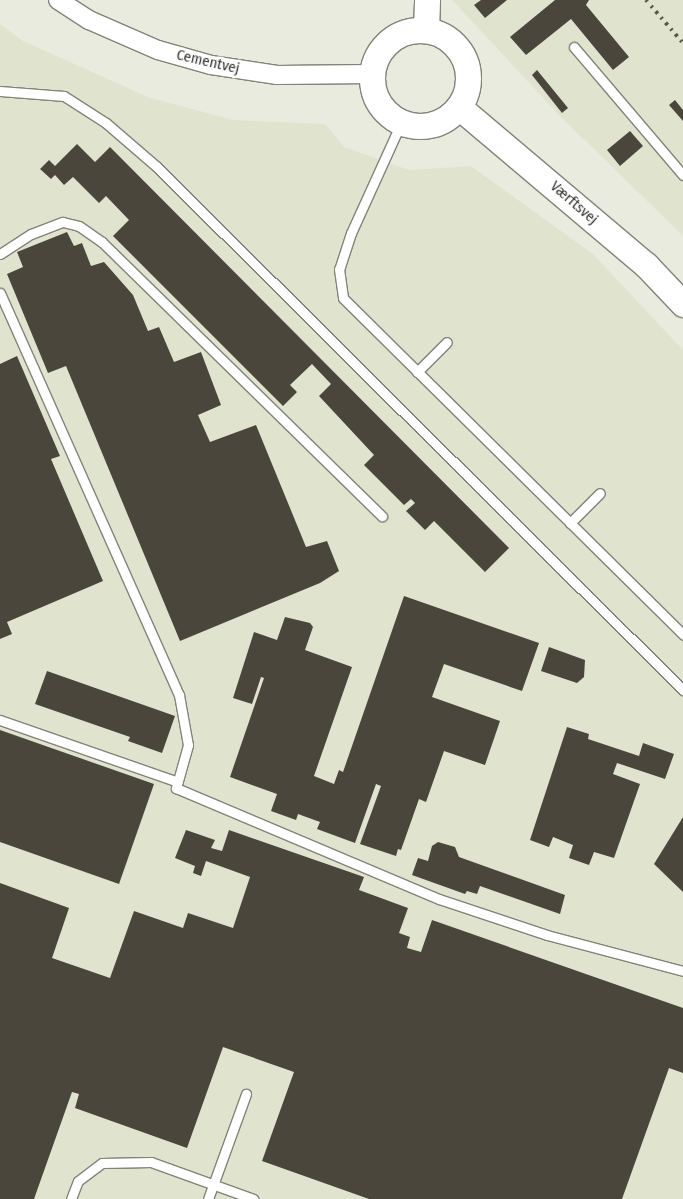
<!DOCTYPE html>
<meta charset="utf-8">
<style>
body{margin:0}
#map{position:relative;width:683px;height:1199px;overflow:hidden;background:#e9ebde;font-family:"Fira Sans Condensed",sans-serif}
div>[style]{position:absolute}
.built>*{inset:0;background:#e0e4cf}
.building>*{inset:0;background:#4b463c}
.roads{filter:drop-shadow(1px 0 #828478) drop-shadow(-1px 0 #828478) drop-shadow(0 1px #828478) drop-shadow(0 -1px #828478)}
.lane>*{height:9px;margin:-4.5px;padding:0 4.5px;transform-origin:4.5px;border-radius:4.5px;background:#fff}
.street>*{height:18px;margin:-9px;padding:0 9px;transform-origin:9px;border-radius:9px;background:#fff}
.secondary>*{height:25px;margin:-12.5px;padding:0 12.5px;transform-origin:12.5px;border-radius:12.5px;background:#fff}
.secondary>.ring{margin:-12.5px;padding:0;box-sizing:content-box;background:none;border:25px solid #fff;border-radius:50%}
.rail>*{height:4px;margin-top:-2px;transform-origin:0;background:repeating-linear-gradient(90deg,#53544e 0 2.5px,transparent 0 7.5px)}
span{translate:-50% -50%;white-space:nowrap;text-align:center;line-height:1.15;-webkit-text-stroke:5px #fff;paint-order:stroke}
.street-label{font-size:15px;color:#33342f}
</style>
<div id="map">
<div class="built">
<i style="clip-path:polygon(452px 0,683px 0,683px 236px,559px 115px)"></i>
<i style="clip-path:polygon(0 24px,23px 41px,148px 97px,233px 120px,325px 124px,344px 147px,409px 170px,471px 166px,593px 254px,683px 350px,683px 1199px,0 1199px)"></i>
</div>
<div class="building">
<i style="clip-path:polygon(481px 0,507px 0,485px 18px,474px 5px)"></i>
<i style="clip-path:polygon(555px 0,589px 0,586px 5px,629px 57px,613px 70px,571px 19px,526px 55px,510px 37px)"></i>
<i style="clip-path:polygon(537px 70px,568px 108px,562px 113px,532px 75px)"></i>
<i style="clip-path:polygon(675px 100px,683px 110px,683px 121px,669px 105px)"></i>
<i style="clip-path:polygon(630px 131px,643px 146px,620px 166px,607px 150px)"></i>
<i style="clip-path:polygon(77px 144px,95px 162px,110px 147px,509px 548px,485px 572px,434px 521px,425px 530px,406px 511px,415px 503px,411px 499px,404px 505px,364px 465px,374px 455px,319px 396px,331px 384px,312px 364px,290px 385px,297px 392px,283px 406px,113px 236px,129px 220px,106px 196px,99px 203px,73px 177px,64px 185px,55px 175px,51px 179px,40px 169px,49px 160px,55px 166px)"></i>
<i style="clip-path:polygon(67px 232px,74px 246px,82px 243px,91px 266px,104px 262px,133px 295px,148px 331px,159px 327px,174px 362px,201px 352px,221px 405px,198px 415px,210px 442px,256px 425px,306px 547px,327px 541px,339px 571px,320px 583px,180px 641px,66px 366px,48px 373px,7px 274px,23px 267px,17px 252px)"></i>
<i style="clip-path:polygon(17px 356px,60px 456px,51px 459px,103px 581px,7px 622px,12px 634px,0 639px,0 364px)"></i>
<i style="clip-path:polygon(404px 596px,539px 643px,522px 691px,444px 664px,432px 697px,500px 721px,485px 765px,444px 751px,426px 802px,419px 799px,401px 850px,398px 849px,396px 856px,360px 844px,381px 786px,376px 784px,355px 843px,317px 829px,320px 822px,298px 814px,296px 820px,271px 811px,277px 794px,230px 777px,264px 678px,261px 677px,252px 704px,233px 698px,254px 632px,277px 640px,285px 617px,310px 623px,313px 627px,305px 650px,352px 667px,314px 776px,334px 784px,339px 770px,343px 772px)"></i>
<i style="clip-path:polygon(549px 647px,585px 660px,584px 677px,577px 683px,541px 671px)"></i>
<i style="clip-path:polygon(47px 671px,175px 716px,162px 753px,128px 741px,130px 737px,35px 704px)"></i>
<i style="clip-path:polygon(567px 727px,589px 734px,588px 739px,639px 756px,643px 743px,674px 754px,665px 779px,617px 763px,613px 774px,640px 784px,614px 858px,594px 852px,589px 865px,569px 858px,573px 845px,553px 837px,549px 847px,530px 840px)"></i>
<i style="clip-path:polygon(0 730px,154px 784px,119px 884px,0 842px)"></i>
<i style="clip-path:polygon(683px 817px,683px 892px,654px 864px)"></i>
<i style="clip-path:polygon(186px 830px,215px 840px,211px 848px,222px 851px,229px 830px,364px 877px,359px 890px,408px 908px,399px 933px,410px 937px,407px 948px,421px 952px,432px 920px,683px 1008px,683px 1073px,669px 1068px,622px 1199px,369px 1199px,262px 1161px,294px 1072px,223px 1047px,187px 1148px,75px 1108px,79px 1094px,72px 1092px,34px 1199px,0 1199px,0 883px,69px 908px,52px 958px,110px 978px,134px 911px,183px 928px,188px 913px,233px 928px,250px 877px,206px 861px,201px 876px,193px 873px,195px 866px,175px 858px)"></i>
<i style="clip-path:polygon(438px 842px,455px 847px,459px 857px,565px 895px,560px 914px,480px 886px,477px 894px,467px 891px,465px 894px,412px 875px,418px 858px,428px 861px,432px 846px)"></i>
</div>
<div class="roads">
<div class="lane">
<i style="left:574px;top:47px;width:168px;rotate:49.6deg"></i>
<i style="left:0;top:91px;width:64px;rotate:4.5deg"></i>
<i style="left:64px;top:96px;width:50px;rotate:32.7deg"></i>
<i style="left:106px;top:123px;width:67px;rotate:40.8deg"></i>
<i style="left:157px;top:167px;width:742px;rotate:44.84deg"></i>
<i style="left:401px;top:123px;width:121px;rotate:114.4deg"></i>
<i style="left:351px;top:233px;width:38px;rotate:108deg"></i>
<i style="left:339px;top:269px;width:29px;rotate:82deg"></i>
<i style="left:343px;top:298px;width:479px;rotate:44.7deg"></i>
<i style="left:0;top:254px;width:37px;rotate:-33deg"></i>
<i style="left:31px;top:234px;width:34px;rotate:-21deg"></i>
<i style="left:63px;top:222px;width:16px;rotate:14deg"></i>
<i style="left:79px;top:226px;width:28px;rotate:35deg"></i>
<i style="left:102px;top:242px;width:392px;rotate:44.4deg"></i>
<i style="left:0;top:293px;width:440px;rotate:66deg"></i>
<i style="left:179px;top:695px;width:51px;rotate:79.8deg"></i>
<i style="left:188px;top:745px;width:45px;rotate:105.6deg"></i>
<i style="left:176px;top:788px;width:285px;rotate:22.9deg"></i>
<i style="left:439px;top:899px;width:114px;rotate:18.4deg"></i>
<i style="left:547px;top:935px;width:141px;rotate:14.8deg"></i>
<i style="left:417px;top:372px;width:42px;rotate:-45deg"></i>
<i style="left:570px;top:523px;width:42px;rotate:-45deg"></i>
<i style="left:0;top:720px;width:188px;rotate:19.2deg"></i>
<i style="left:71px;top:1199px;width:19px;rotate:-69deg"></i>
<i style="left:78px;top:1181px;width:30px;rotate:-37deg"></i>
<i style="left:102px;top:1163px;width:49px;rotate:-1.2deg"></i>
<i style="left:151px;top:1162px;width:109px;rotate:19.9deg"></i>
<i style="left:208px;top:1199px;width:112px;rotate:-70.1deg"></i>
</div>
<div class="street">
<i style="left:58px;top:0;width:37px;rotate:33deg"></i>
<i style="left:89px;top:20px;width:75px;rotate:23.5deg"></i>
<i style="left:158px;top:50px;width:55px;rotate:15.8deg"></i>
<i style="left:211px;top:65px;width:67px;rotate:8.6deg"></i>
<i style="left:277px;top:75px;width:94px;rotate:-0.6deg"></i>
</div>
<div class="secondary">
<i class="ring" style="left:372px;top:30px;width:71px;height:71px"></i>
<i style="left:426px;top:30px;width:30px;rotate:-88deg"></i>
<i style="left:459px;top:107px;width:245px;rotate:40.2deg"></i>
<i style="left:646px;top:265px;width:54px;rotate:46.5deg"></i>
</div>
</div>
<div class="rail">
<i style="left:646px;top:0;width:57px;rotate:49.3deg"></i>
</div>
<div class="street-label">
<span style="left:208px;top:62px;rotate:13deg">Cementvej</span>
<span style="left:574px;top:203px;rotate:41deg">Værftsvej</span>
</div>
</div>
